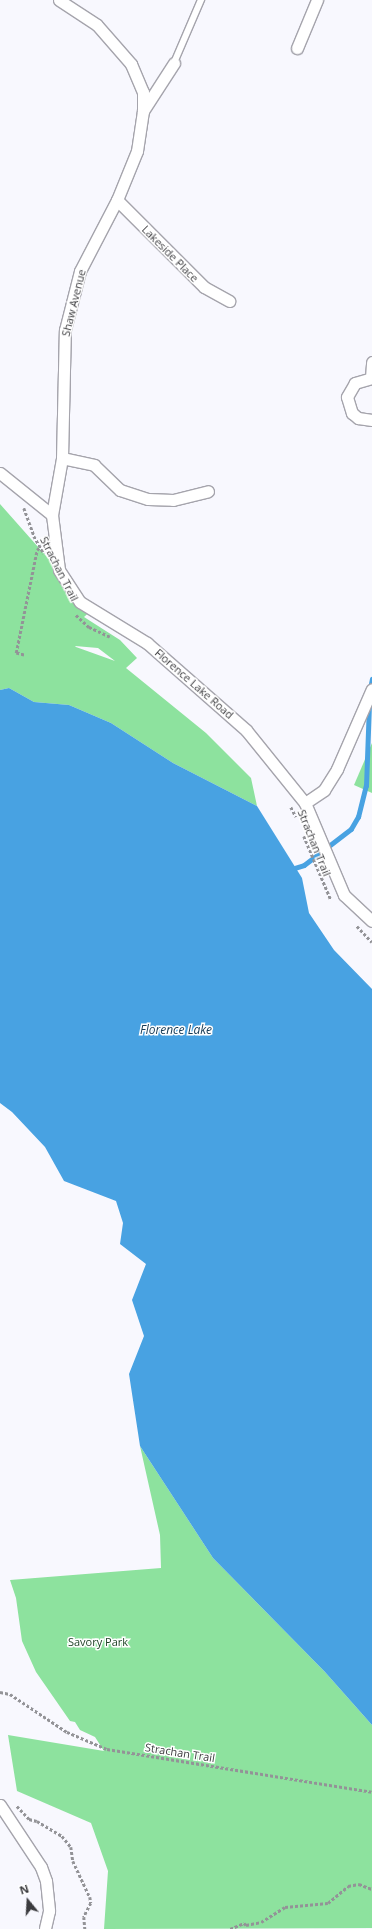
<!DOCTYPE html>
<style>
body{margin:0}
#map{position:relative;width:372px;height:1929px;overflow:hidden;background:#f8f8fe;font-family:"Open Sans",sans-serif}
div>[style]{position:absolute}
.green>*{inset:0;background:#8de29e}
.water>*{inset:0;background:#48a2e2}
.stream>*{height:4.5px;margin:-2.25px;padding:0 2.25px;transform-origin:2.25px;border-radius:2.25px;background:#48a2e2}
.path>*{height:2.5px;margin-top:-1.25px;transform-origin:0;background:repeating-linear-gradient(90deg,#939397 0 3px,transparent 0 5px)}
.roads{filter:drop-shadow(1px 0 #a5a4ac) drop-shadow(-1px 0 #a5a4ac) drop-shadow(0 1px #a5a4ac) drop-shadow(0 -1px #a5a4ac)}
.service>*{height:5.5px;margin:-2.75px;padding:0 2.75px;transform-origin:2.75px;border-radius:2.75px;background:#fff}
.minor>*{height:11px;margin:-5.5px;padding:0 5.5px;transform-origin:5.5px;border-radius:5.5px;background:#fff}
span{translate:-50% -50%;white-space:nowrap;text-align:center;line-height:1.15;-webkit-text-stroke:3px #fff;paint-order:stroke}
.street-label{font-size:11px;color:#3b3b3e}
.park-label{font-size:11px;color:#1a3e22}
.water-label{font-size:12px;color:#153a55;font-style:italic}
.north{position:absolute;left:8px;top:1881px;width:40px;height:40px;-webkit-text-stroke:3px #fff;paint-order:stroke;rotate:342deg;font-size:11px;font-weight:700;line-height:16px;text-align:center;color:#3b3b3e}
.north::after{content:'';display:block;margin:auto;width:14px;height:18px;background:#3b3b3e;clip-path:polygon(50% 0,100% 100%,50% 72%,0 100%)}
</style>
<div id="map">
<div class="green">
<i style="clip-path:polygon(evenodd,0 504px,93px 609px,84px 617px,120px 640px,137px 658px,126px 668px,206px 733px,251px 778px,257px 806px,173px 763px,111px 723px,69px 705px,34px 702px,9px 688px,0 690px,0 504px,75px 646px,98px 648px,115px 661px,76px 647px,75px 646px)"></i>
<i style="clip-path:polygon(372px 743px,372px 793px,354px 785px)"></i>
<i style="clip-path:polygon(140px 1446px,213px 1558px,325px 1672px,372px 1725px,372px 1928px,104px 1929px,108px 1871px,91px 1823px,17px 1791px,8px 1735px,104px 1751px,95px 1737px,80px 1730px,75px 1722px,70px 1721px,36px 1672px,22px 1641px,16px 1598px,10px 1580px,161px 1568px,160px 1535px)"></i>
</div>
<div class="water">
<i style="clip-path:polygon(9px 688px,34px 702px,69px 705px,111px 723px,173px 763px,257px 806px,302px 878px,309px 913px,334px 950px,372px 989px,372px 1725px,325px 1672px,213px 1558px,140px 1446px,129px 1374px,144px 1336px,132px 1300px,146px 1264px,120px 1244px,123px 1223px,116px 1201px,64px 1181px,45px 1147px,12px 1112px,0 1103px,0 690px)"></i>
</div>
<div class="stream">
<i style="left:370px;top:689px;width:10px;rotate:-79deg"></i>
<i style="left:295px;top:868px;width:9px;rotate:-18deg"></i>
<i style="left:304px;top:865px;width:59px;rotate:-37.5deg"></i>
<i style="left:351px;top:829px;width:14px;rotate:-60deg"></i>
<i style="left:358px;top:817px;width:32px;rotate:-76deg"></i>
<i style="left:366px;top:786px;width:82px;rotate:-87.9deg"></i>
</div>
<div class="path">
<i style="left:24px;top:508px;width:30px;rotate:70deg"></i>
<i style="left:34px;top:536px;width:20px;rotate:60deg"></i>
<i style="left:76px;top:615px;width:18px;rotate:43deg"></i>
<i style="left:89px;top:627px;width:23px;rotate:25deg"></i>
<i style="left:24px;top:655px;width:8px;rotate:-166deg"></i>
<i style="left:16px;top:653px;width:105px;rotate:-78.5deg"></i>
<i style="left:37px;top:550px;width:4px;rotate:-45deg"></i>
<i style="left:291px;top:807px;width:11px;rotate:63deg"></i>
<i style="left:304px;top:836px;width:69px;rotate:67.1deg"></i>
<i style="left:357px;top:926px;width:22px;rotate:47deg"></i>
<i style="left:0;top:1692px;width:10px;rotate:11deg"></i>
<i style="left:10px;top:1694px;width:69px;rotate:33.7deg"></i>
<i style="left:67px;top:1732px;width:43px;rotate:23deg"></i>
<i style="left:107px;top:1749px;width:268px;rotate:9.2deg"></i>
<i style="left:17px;top:1806px;width:18px;rotate:47deg"></i>
<i style="left:29px;top:1819px;width:8px;rotate:14deg"></i>
<i style="left:37px;top:1821px;width:29px;rotate:31deg"></i>
<i style="left:62px;top:1836px;width:14px;rotate:51deg"></i>
<i style="left:71px;top:1847px;width:14px;rotate:82deg"></i>
<i style="left:73px;top:1861px;width:40px;rotate:65deg"></i>
<i style="left:90px;top:1897px;width:6px;rotate:81deg"></i>
<i style="left:91px;top:1903px;width:16px;rotate:117deg"></i>
<i style="left:84px;top:1917px;width:12px;rotate:85deg"></i>
<i style="left:230px;top:1929px;width:15px;rotate:-23deg"></i>
<i style="left:244px;top:1923px;width:3px;rotate:45deg"></i>
<i style="left:246px;top:1925px;width:15px;rotate:-11deg"></i>
<i style="left:261px;top:1922px;width:28px;rotate:-32deg"></i>
<i style="left:285px;top:1907px;width:43px;rotate:-5.3deg"></i>
<i style="left:328px;top:1903px;width:26px;rotate:-40deg"></i>
<i style="left:348px;top:1886px;width:11px;rotate:-10deg"></i>
<i style="left:359px;top:1884px;width:14px;rotate:21deg"></i>
</div>
<div class="roads">
<div class="service">
<i style="left:174px;top:63px;width:69px;rotate:-66.8deg"></i>
</div>
<div class="minor">
<i style="left:59px;top:0;width:45px;rotate:33.3deg"></i>
<i style="left:97px;top:25px;width:52px;rotate:48.9deg"></i>
<i style="left:131px;top:64px;width:30px;rotate:67deg"></i>
<i style="left:143px;top:92px;width:19px;rotate:90deg"></i>
<i style="left:297px;top:48px;width:52px;rotate:-67.4deg"></i>
<i style="left:117px;top:200px;width:123px;rotate:45deg"></i>
<i style="left:204px;top:287px;width:29px;rotate:29deg"></i>
<i style="left:371px;top:378px;width:16px;rotate:-86deg"></i>
<i style="left:372px;top:378px;width:18px;rotate:164deg"></i>
<i style="left:355px;top:383px;width:16px;rotate:120deg"></i>
<i style="left:347px;top:397px;width:17px;rotate:73deg"></i>
<i style="left:352px;top:413px;width:8px;rotate:40deg"></i>
<i style="left:358px;top:418px;width:14px;rotate:8deg"></i>
<i style="left:62px;top:458px;width:33px;rotate:12deg"></i>
<i style="left:94px;top:465px;width:36px;rotate:44deg"></i>
<i style="left:120px;top:490px;width:29px;rotate:18deg"></i>
<i style="left:148px;top:499px;width:25px;rotate:2deg"></i>
<i style="left:173px;top:500px;width:36px;rotate:-14deg"></i>
<i style="left:0;top:473px;width:67px;rotate:38.9deg"></i>
<i style="left:52px;top:515px;width:55px;rotate:82.7deg"></i>
<i style="left:59px;top:570px;width:38px;rotate:57deg"></i>
<i style="left:80px;top:602px;width:79px;rotate:31.5deg"></i>
<i style="left:147px;top:643px;width:132px;rotate:41.3deg"></i>
<i style="left:246px;top:730px;width:94px;rotate:51.1deg"></i>
<i style="left:305px;top:803px;width:100px;rotate:67deg"></i>
<i style="left:344px;top:895px;width:38px;rotate:43deg"></i>
<i style="left:52px;top:515px;width:58px;rotate:-80deg"></i>
<i style="left:62px;top:458px;width:128px;rotate:-88.7deg"></i>
<i style="left:65px;top:330px;width:61px;rotate:-75.7deg"></i>
<i style="left:80px;top:271px;width:80px;rotate:-62.5deg"></i>
<i style="left:117px;top:200px;width:53px;rotate:-67.8deg"></i>
<i style="left:137px;top:151px;width:40px;rotate:-81.5deg"></i>
<i style="left:143px;top:111px;width:57px;rotate:-57.1deg"></i>
<i style="left:305px;top:803px;width:23px;rotate:-34deg"></i>
<i style="left:324px;top:790px;width:25px;rotate:-58deg"></i>
<i style="left:337px;top:769px;width:87px;rotate:-66.4deg"></i>
<i style="left:0;top:1805px;width:74px;rotate:56.5deg"></i>
<i style="left:41px;top:1867px;width:15px;rotate:70deg"></i>
<i style="left:46px;top:1881px;width:30px;rotate:84deg"></i>
<i style="left:49px;top:1911px;width:18px;rotate:103deg"></i>
</div>
</div>
<div class="street-label">
<span style="left:170px;top:254px;rotate:45deg">Lakeside Place</span>
<span style="left:74px;top:303px;rotate:-76deg">Shaw Avenue</span>
<span style="left:59px;top:569px;rotate:63deg">Strachan Trail</span>
<span style="left:194px;top:684px;rotate:41deg">Florence Lake Road</span>
<span style="left:314px;top:843px;rotate:68deg">Strachan Trail</span>
<span style="left:180px;top:1753px;rotate:9deg">Strachan Trail</span>
</div>
<div class="park-label">
<span style="left:98px;top:1642px">Savory Park</span>
</div>
<div class="water-label">
<span style="left:176px;top:1030px">Florence Lake</span>
</div>
<div class="north">N</div>
</div>
